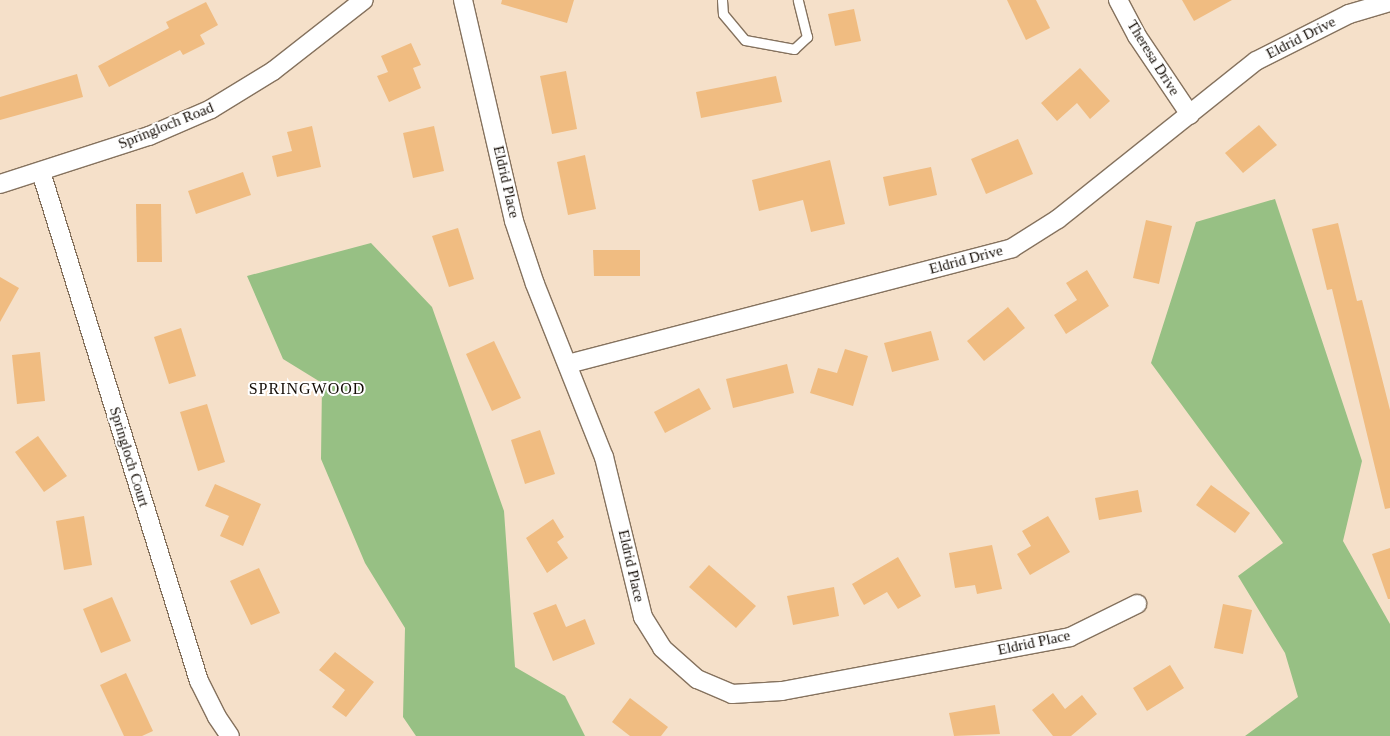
<!DOCTYPE html>
<style>
body{margin:0}
#map{position:relative;width:1390px;height:736px;overflow:hidden;background:#f5e0c9;font-family:Georgia,serif}
div>[style]{position:absolute}
.green>*{inset:0;background:#97c084}
.building>*{inset:0;background:#f0bc81}
.roads{filter:drop-shadow(1px 0 #85725e) drop-shadow(-1px 0 #85725e) drop-shadow(0 1px #85725e) drop-shadow(0 -1px #85725e)}
.lane>*{height:9px;margin:-4.5px;padding:0 4.5px;transform-origin:4.5px;border-radius:4.5px;background:#fff}
.street>*{height:18px;margin:-9px;padding:0 9px;transform-origin:9px;border-radius:9px;background:#fff}
span{translate:-50% -50%;white-space:nowrap;text-align:center;line-height:1.15;-webkit-text-stroke:4px #fff;paint-order:stroke}
.street-label{font-size:15px;color:#140d06}
.neighbourhood-label{font-size:16px;color:#140d06;letter-spacing:1px}
</style>
<div id="map">
<div class="green">
<i style="clip-path:polygon(1275px 199px,1362px 461px,1343px 541px,1390px 624px,1390px 736px,1245px 736px,1298px 697px,1285px 653px,1238px 576px,1283px 543px,1151px 363px,1196px 222px)"></i>
<i style="clip-path:polygon(371px 243px,432px 307px,504px 511px,515px 667px,565px 696px,585px 736px,416px 736px,403px 717px,405px 628px,365px 563px,321px 459px,322px 383px,283px 359px,247px 276px)"></i>
</div>
<div class="building">
<i style="clip-path:polygon(502px 0,574px 0,567px 23px,501px 4px)"></i>
<i style="clip-path:polygon(1007px 0,1036px 0,1050px 28px,1026px 40px)"></i>
<i style="clip-path:polygon(1182px 0,1232px 0,1194px 21px)"></i>
<i style="clip-path:polygon(206px 2px,218px 25px,200px 35px,205px 44px,183px 55px,180px 50px,109px 87px,98px 66px,169px 28px,166px 22px)"></i>
<i style="clip-path:polygon(854px 9px,861px 41px,835px 46px,828px 14px)"></i>
<i style="clip-path:polygon(411px 43px,421px 65px,413px 68px,421px 88px,389px 102px,377px 76px,388px 72px,381px 56px)"></i>
<i style="clip-path:polygon(1080px 68px,1110px 101px,1090px 119px,1077px 103px,1057px 121px,1041px 103px)"></i>
<i style="clip-path:polygon(566px 71px,577px 129px,552px 134px,540px 76px)"></i>
<i style="clip-path:polygon(77px 74px,83px 97px,0 120px,0 97px)"></i>
<i style="clip-path:polygon(776px 76px,782px 102px,701px 118px,696px 92px)"></i>
<i style="clip-path:polygon(1259px 125px,1277px 145px,1243px 173px,1225px 153px)"></i>
<i style="clip-path:polygon(312px 126px,321px 167px,277px 177px,272px 156px,292px 151px,287px 132px)"></i>
<i style="clip-path:polygon(434px 126px,444px 171px,413px 178px,403px 133px)"></i>
<i style="clip-path:polygon(1018px 139px,1033px 174px,986px 194px,971px 159px)"></i>
<i style="clip-path:polygon(585px 155px,596px 209px,568px 215px,557px 162px)"></i>
<i style="clip-path:polygon(830px 160px,845px 224px,811px 232px,803px 200px,759px 211px,752px 180px)"></i>
<i style="clip-path:polygon(931px 167px,937px 195px,889px 206px,883px 177px)"></i>
<i style="clip-path:polygon(243px 172px,251px 195px,196px 214px,188px 191px)"></i>
<i style="clip-path:polygon(136px 204px,161px 204px,162px 262px,137px 262px)"></i>
<i style="clip-path:polygon(1146px 220px,1172px 226px,1159px 284px,1133px 278px)"></i>
<i style="clip-path:polygon(1338px 223px,1357px 301px,1362px 300px,1390px 410px,1390px 508px,1385px 509px,1332px 289px,1327px 290px,1312px 229px)"></i>
<i style="clip-path:polygon(458px 228px,474px 279px,449px 287px,432px 236px)"></i>
<i style="clip-path:polygon(593px 250px,640px 250px,640px 276px,594px 276px)"></i>
<i style="clip-path:polygon(1087px 270px,1109px 306px,1066px 334px,1054px 315px,1077px 300px,1066px 283px)"></i>
<i style="clip-path:polygon(0 277px,19px 288px,0 322px)"></i>
<i style="clip-path:polygon(1008px 307px,1025px 328px,984px 361px,967px 341px)"></i>
<i style="clip-path:polygon(181px 328px,196px 376px,169px 384px,154px 337px)"></i>
<i style="clip-path:polygon(931px 331px,939px 360px,892px 372px,884px 343px)"></i>
<i style="clip-path:polygon(494px 341px,521px 398px,492px 411px,466px 354px)"></i>
<i style="clip-path:polygon(845px 349px,868px 356px,853px 406px,810px 393px,818px 368px,837px 373px)"></i>
<i style="clip-path:polygon(40px 352px,45px 401px,17px 404px,12px 355px)"></i>
<i style="clip-path:polygon(787px 364px,794px 393px,733px 408px,726px 379px)"></i>
<i style="clip-path:polygon(699px 388px,711px 409px,665px 433px,654px 412px)"></i>
<i style="clip-path:polygon(207px 404px,225px 462px,198px 471px,180px 412px)"></i>
<i style="clip-path:polygon(540px 430px,555px 474px,525px 484px,511px 440px)"></i>
<i style="clip-path:polygon(38px 436px,67px 476px,44px 492px,15px 452px)"></i>
<i style="clip-path:polygon(215px 484px,261px 504px,243px 546px,220px 536px,229px 516px,205px 506px)"></i>
<i style="clip-path:polygon(1211px 485px,1250px 513px,1235px 533px,1196px 505px)"></i>
<i style="clip-path:polygon(1138px 490px,1142px 512px,1099px 520px,1095px 498px)"></i>
<i style="clip-path:polygon(84px 516px,92px 565px,64px 570px,56px 521px)"></i>
<i style="clip-path:polygon(1048px 516px,1070px 552px,1030px 575px,1017px 554px,1031px 546px,1022px 531px)"></i>
<i style="clip-path:polygon(553px 519px,564px 537px,557px 542px,568px 558px,547px 573px,526px 538px)"></i>
<i style="clip-path:polygon(992px 545px,1002px 589px,977px 594px,975px 585px,955px 588px,949px 553px)"></i>
<i style="clip-path:polygon(1390px 548px,1390px 599px,1388px 599px,1372px 554px)"></i>
<i style="clip-path:polygon(898px 557px,921px 596px,898px 609px,887px 592px,864px 605px,852px 584px)"></i>
<i style="clip-path:polygon(709px 565px,756px 606px,736px 628px,689px 587px)"></i>
<i style="clip-path:polygon(259px 568px,280px 613px,251px 625px,230px 581px)"></i>
<i style="clip-path:polygon(834px 587px,839px 616px,793px 625px,787px 596px)"></i>
<i style="clip-path:polygon(112px 597px,131px 641px,101px 653px,83px 609px)"></i>
<i style="clip-path:polygon(556px 604px,566px 627px,585px 619px,595px 644px,553px 661px,533px 613px)"></i>
<i style="clip-path:polygon(1223px 604px,1252px 610px,1243px 654px,1214px 648px)"></i>
<i style="clip-path:polygon(335px 652px,374px 682px,346px 717px,332px 707px,345px 690px,319px 670px)"></i>
<i style="clip-path:polygon(1170px 665px,1184px 688px,1147px 711px,1133px 688px)"></i>
<i style="clip-path:polygon(126px 673px,153px 731px,142px 736px,124px 736px,100px 685px)"></i>
<i style="clip-path:polygon(1053px 693px,1065px 709px,1082px 695px,1097px 714px,1071px 736px,1053px 736px,1032px 710px)"></i>
<i style="clip-path:polygon(630px 698px,668px 727px,661px 736px,630px 736px,612px 722px)"></i>
<i style="clip-path:polygon(995px 705px,1000px 734px,954px 736px,949px 713px)"></i>
</div>
<div class="roads">
<div class="lane">
<i style="left:722px;top:0;width:14px;rotate:86deg"></i>
<i style="left:723px;top:14px;width:34px;rotate:50deg"></i>
<i style="left:745px;top:40px;width:50px;rotate:10.4deg"></i>
<i style="left:794px;top:49px;width:18px;rotate:-43deg"></i>
<i style="left:807px;top:37px;width:38px;rotate:-104deg"></i>
</div>
<div class="street">
<i style="left:463px;top:0;width:227px;rotate:77deg"></i>
<i style="left:514px;top:221px;width:66px;rotate:71.6deg"></i>
<i style="left:535px;top:284px;width:186px;rotate:68.3deg"></i>
<i style="left:604px;top:457px;width:165px;rotate:76.3deg"></i>
<i style="left:643px;top:617px;width:36px;rotate:58deg"></i>
<i style="left:662px;top:648px;width:47px;rotate:41.5deg"></i>
<i style="left:697px;top:679px;width:38px;rotate:23deg"></i>
<i style="left:732px;top:694px;width:50px;rotate:-3.4deg"></i>
<i style="left:782px;top:691px;width:293px;rotate:-10.6deg"></i>
<i style="left:1070px;top:637px;width:75px;rotate:-26.2deg"></i>
<i style="left:1118px;top:0;width:41px;rotate:62.2deg"></i>
<i style="left:1137px;top:36px;width:95px;rotate:56.1deg"></i>
<i style="left:41px;top:172px;width:533px;rotate:72.76deg"></i>
<i style="left:199px;top:681px;width:40px;rotate:63.4deg"></i>
<i style="left:217px;top:717px;width:23px;rotate:56deg"></i>
<i style="left:0;top:184px;width:157px;rotate:-17.9deg"></i>
<i style="left:149px;top:136px;width:68px;rotate:-23.5deg"></i>
<i style="left:211px;top:109px;width:73px;rotate:-31.5deg"></i>
<i style="left:273px;top:71px;width:115px;rotate:-38deg"></i>
<i style="left:568px;top:364px;width:459px;rotate:-14.6deg"></i>
<i style="left:1012px;top:248px;width:54px;rotate:-32.2deg"></i>
<i style="left:1058px;top:219px;width:253px;rotate:-38.6deg"></i>
<i style="left:1256px;top:61px;width:104px;rotate:-26.8deg"></i>
<i style="left:1349px;top:14px;width:43px;rotate:-16.3deg"></i>
</div>
</div>
<div class="street-label">
<span style="left:1301px;top:38px;rotate:-27deg">Eldrid Drive</span>
<span style="left:1153px;top:58px;rotate:58deg">Theresa Drive</span>
<span style="left:166px;top:126px;rotate:-22deg">Springloch Road</span>
<span style="left:506px;top:182px;rotate:77deg">Eldrid Place</span>
<span style="left:966px;top:260px;rotate:-15deg">Eldrid Drive</span>
<span style="left:129px;top:457px;rotate:73deg">Springloch Court</span>
<span style="left:631px;top:566px;rotate:77deg">Eldrid Place</span>
<span style="left:1034px;top:643px;rotate:-12deg">Eldrid Place</span>
</div>
<div class="neighbourhood-label">
<span style="left:307px;top:389px">SPRINGWOOD</span>
</div>
</div>
